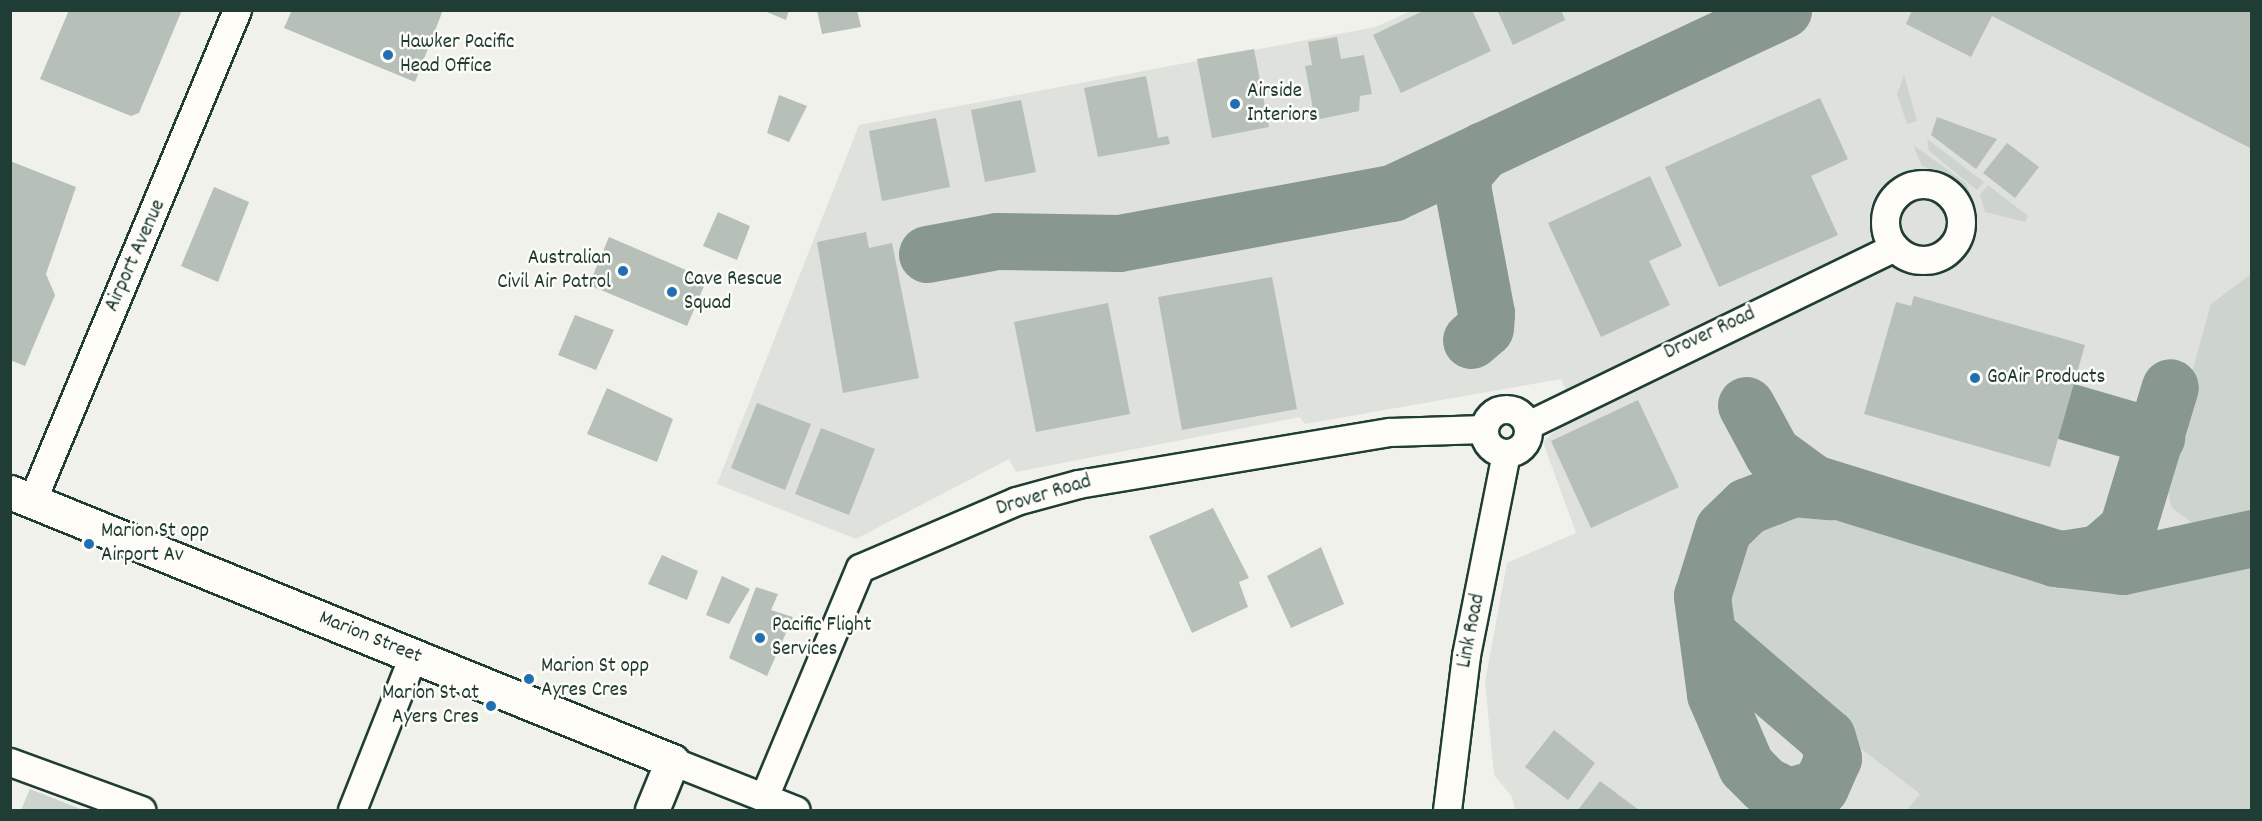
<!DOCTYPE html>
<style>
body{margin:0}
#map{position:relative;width:2262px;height:821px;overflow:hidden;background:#f0f1eb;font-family:Dekko,sans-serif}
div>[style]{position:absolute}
.built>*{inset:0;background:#dfe2dc}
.green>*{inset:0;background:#cdd3cd}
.taxiway>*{height:57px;margin:-28.5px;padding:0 28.5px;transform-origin:28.5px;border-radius:28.5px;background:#889790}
.building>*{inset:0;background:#b6bfb8}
.roads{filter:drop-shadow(2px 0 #1f3d34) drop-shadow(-2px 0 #1f3d34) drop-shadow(0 2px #1f3d34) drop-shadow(0 -2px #1f3d34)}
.minor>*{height:27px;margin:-13.5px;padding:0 13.5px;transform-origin:13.5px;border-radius:13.5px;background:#fdfcf7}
.minor>.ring{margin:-13.5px;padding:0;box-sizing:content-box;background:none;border:27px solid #fdfcf7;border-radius:50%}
.major>*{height:33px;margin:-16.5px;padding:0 16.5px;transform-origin:16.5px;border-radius:16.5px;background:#fdfcf7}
.dots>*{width:16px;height:16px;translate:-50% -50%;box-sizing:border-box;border:3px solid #fdfcf7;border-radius:50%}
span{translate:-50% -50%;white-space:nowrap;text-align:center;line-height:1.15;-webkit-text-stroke:5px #fdfcf7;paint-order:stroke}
.poi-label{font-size:21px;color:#1f3d34}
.left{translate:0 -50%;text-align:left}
.right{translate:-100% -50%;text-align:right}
.street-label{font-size:21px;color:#1f3d34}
.frame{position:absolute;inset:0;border:12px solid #1f3d34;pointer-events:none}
</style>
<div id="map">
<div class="built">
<i style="clip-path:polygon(1411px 11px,2251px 11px,2251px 810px,1515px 810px,1512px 797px,1494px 775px,1485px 682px,1507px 563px,1576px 533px,1543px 442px,1576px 412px,1561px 379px,1305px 424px,1300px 417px,1016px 472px,1009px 459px,856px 539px,717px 484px,859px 125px,1375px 27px)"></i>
</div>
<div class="green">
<i style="clip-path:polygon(1904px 75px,1917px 121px,1907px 124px,1897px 94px)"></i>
<i style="clip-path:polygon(1927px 139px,1984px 182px,1977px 190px,1929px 151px)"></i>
<i style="clip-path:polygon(1913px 145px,1966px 183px,1977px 210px,1956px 180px,1922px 166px)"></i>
<i style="clip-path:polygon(1988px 185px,2028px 216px,2025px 222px,1985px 212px,1980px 195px)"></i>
<i style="clip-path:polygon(2251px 274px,2251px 520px,2196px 526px,2171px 507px,2165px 469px,2211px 304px)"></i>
<i style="clip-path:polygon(1783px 504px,1816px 504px,2093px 586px,2132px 585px,2251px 557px,2251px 810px,1907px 810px,1920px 794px,1734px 651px,1722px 632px,1713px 594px,1726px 546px,1740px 524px)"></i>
<i style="clip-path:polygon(30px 789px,83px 810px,21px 810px)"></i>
</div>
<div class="taxiway">
<i style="left:927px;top:254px;width:71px;rotate:-10.5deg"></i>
<i style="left:997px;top:241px;width:122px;rotate:0.9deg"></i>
<i style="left:1119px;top:243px;width:278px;rotate:-10.4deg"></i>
<i style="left:1392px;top:193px;width:432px;rotate:-25.1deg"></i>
<i style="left:1471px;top:340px;width:18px;rotate:-41deg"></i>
<i style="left:1485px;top:328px;width:15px;rotate:-86deg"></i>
<i style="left:1486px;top:313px;width:129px;rotate:-100.7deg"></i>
<i style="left:1462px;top:186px;width:15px;rotate:-79deg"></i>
<i style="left:1465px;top:171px;width:28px;rotate:-49deg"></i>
<i style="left:1746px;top:405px;width:55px;rotate:61.6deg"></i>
<i style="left:1772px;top:453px;width:51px;rotate:36.2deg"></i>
<i style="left:1813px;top:483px;width:253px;rotate:17.2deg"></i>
<i style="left:2055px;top:558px;width:68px;rotate:6.7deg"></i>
<i style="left:2123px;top:566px;width:132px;rotate:-12.2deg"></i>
<i style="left:2066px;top:411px;width:94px;rotate:16.1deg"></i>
<i style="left:2062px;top:559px;width:37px;rotate:-9deg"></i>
<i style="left:2099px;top:553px;width:37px;rotate:-41deg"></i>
<i style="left:2127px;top:529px;width:148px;rotate:-73.2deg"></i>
<i style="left:1709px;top:636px;width:155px;rotate:40.6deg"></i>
<i style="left:1827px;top:737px;width:22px;rotate:74deg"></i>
<i style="left:1833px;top:758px;width:32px;rotate:114deg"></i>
<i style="left:1820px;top:787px;width:33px;rotate:164deg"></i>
<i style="left:1788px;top:796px;width:25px;rotate:-154deg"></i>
<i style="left:1765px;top:785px;width:27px;rotate:-135deg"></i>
<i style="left:1746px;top:766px;width:78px;rotate:-113.3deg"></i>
<i style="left:1715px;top:694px;width:99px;rotate:-97.6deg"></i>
<i style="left:1702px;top:596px;width:70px;rotate:-72.6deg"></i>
<i style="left:1723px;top:529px;width:33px;rotate:-44deg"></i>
<i style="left:1747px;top:506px;width:49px;rotate:-21.4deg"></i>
<i style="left:1793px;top:488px;width:38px;rotate:5deg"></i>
</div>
<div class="building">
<i style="clip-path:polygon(69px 10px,182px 10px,139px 113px,131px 116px,40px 79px)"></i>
<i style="clip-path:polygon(292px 10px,443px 10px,415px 82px,284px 28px)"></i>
<i style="clip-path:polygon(762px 10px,789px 10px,786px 20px)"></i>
<i style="clip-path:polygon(817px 10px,857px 10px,861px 27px,822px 34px)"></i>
<i style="clip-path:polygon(1425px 10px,1472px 10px,1491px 51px,1401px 93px,1373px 35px)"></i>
<i style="clip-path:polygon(1497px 10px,1561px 10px,1565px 20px,1513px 45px)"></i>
<i style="clip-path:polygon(1912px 10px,2252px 10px,2252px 149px,1992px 16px,1971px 57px,1906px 24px)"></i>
<i style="clip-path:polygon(1337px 37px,1341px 59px,1364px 55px,1372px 94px,1360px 96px,1359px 111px,1315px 120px,1305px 66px,1312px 65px,1308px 42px)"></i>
<i style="clip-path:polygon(1254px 49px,1269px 127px,1212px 138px,1197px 59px)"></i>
<i style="clip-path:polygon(1146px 76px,1158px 138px,1168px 136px,1170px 144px,1098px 157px,1084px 88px)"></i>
<i style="clip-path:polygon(779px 95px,807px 106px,789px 142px,767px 133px)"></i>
<i style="clip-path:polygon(1820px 98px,1848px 159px,1811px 176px,1838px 235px,1719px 287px,1665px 167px)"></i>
<i style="clip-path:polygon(1021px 100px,1036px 172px,985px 182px,971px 110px)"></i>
<i style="clip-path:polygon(1937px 117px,1997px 139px,1976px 169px,1931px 135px)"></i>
<i style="clip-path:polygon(936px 118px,950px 187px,882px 201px,869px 131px)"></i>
<i style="clip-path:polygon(2007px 143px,2039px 167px,2015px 198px,1983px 173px)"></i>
<i style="clip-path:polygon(10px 161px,76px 187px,46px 274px,55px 295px,25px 366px,10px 360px)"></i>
<i style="clip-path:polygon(1650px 176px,1682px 246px,1649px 261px,1670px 305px,1601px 337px,1548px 223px)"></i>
<i style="clip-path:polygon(214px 187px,249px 202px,218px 282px,181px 266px)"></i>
<i style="clip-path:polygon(718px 212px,750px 226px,737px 260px,703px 246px)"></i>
<i style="clip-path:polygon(866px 232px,869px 248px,892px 243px,919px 378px,843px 393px,817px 242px)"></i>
<i style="clip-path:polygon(609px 237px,707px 279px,687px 326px,589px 285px)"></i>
<i style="clip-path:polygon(1272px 277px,1297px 409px,1182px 430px,1158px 297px)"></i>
<i style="clip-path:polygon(1914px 296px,2085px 345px,2050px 467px,1864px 414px,1896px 302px,1911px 306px)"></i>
<i style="clip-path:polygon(1108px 303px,1130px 414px,1036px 432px,1014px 322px)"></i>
<i style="clip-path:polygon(575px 315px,614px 330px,596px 370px,558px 355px)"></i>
<i style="clip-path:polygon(607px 388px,673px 419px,657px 462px,587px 434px)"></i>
<i style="clip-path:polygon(1638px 400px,1679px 487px,1591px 528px,1551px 441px)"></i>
<i style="clip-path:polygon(757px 403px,811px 424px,785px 490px,731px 468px)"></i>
<i style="clip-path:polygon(821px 428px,875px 449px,849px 515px,795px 494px)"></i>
<i style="clip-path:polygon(1213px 508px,1249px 578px,1239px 582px,1248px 607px,1192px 633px,1149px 536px)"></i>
<i style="clip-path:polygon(1321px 547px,1344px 604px,1291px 628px,1267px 576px)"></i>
<i style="clip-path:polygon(662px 555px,698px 571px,687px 600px,648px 584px)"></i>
<i style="clip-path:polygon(722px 576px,750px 589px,729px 624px,706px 615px)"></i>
<i style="clip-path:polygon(756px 587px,778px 594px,771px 610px,793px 617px,767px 676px,729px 658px)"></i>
<i style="clip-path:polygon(1554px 730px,1595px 763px,1568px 800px,1525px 767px)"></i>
<i style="clip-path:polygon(1600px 781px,1639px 810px,1578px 810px)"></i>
</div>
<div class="roads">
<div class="minor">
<i class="ring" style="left:1885px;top:184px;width:49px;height:49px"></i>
<i class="ring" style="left:1484px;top:409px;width:17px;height:17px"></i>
<i style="left:1528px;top:425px;width:407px;rotate:-25.9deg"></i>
<i style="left:32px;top:501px;width:532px;rotate:-67.34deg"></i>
<i style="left:672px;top:761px;width:133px;rotate:21.6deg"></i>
<i style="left:10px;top:762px;width:140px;rotate:20.1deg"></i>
<i style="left:764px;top:797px;width:248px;rotate:-67.3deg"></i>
<i style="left:860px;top:568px;width:170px;rotate:-23.2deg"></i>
<i style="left:1016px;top:501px;width:64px;rotate:-15.3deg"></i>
<i style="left:1078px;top:484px;width:316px;rotate:-9.5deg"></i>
<i style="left:1390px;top:432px;width:94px;rotate:-1.8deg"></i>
<i style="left:352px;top:810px;width:166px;rotate:-68.4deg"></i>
<i style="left:1447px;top:810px;width:156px;rotate:-83deg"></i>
<i style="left:1466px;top:655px;width:206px;rotate:-78.8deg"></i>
</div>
<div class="major">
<i style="left:10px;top:492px;width:715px;rotate:22.11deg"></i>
<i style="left:672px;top:761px;width:53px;rotate:112.2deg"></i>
</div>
</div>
<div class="dots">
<i style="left:388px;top:55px;background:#1f6fb2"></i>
<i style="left:1235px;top:104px;background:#1f6fb2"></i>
<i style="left:623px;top:271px;background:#1f6fb2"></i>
<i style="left:672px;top:292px;background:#1f6fb2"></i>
<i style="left:1975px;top:378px;background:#1f6fb2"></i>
<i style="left:89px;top:544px;background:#1f6fb2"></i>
<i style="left:760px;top:638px;background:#1f6fb2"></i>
<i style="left:529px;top:679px;background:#1f6fb2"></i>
<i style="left:491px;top:706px;background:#1f6fb2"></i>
</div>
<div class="poi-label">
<span class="left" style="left:400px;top:55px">Hawker Pacific<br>Head Office</span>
<span class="left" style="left:1247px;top:104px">Airside<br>Interiors</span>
<span class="right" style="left:611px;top:271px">Australian<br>Civil Air Patrol</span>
<span class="left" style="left:684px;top:292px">Cave Rescue<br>Squad</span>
<span class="left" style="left:1987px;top:378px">GoAir Products</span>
<span class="left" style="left:101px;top:544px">Marion St opp<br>Airport Av</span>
<span class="left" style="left:772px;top:638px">Pacific Flight<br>Services</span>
<span class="left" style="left:541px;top:679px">Marion St opp<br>Ayres Cres</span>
<span class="right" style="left:479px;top:706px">Marion St at<br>Ayers Cres</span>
</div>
<div class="street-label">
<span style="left:136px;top:256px;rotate:-66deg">Airport Avenue</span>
<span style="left:1710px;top:334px;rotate:-25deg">Drover Road</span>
<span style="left:1044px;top:496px;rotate:-17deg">Drover Road</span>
<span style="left:1472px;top:631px;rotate:-79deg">Link Road</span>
<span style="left:370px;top:638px;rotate:22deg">Marion Street</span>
</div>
<div class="frame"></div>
</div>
